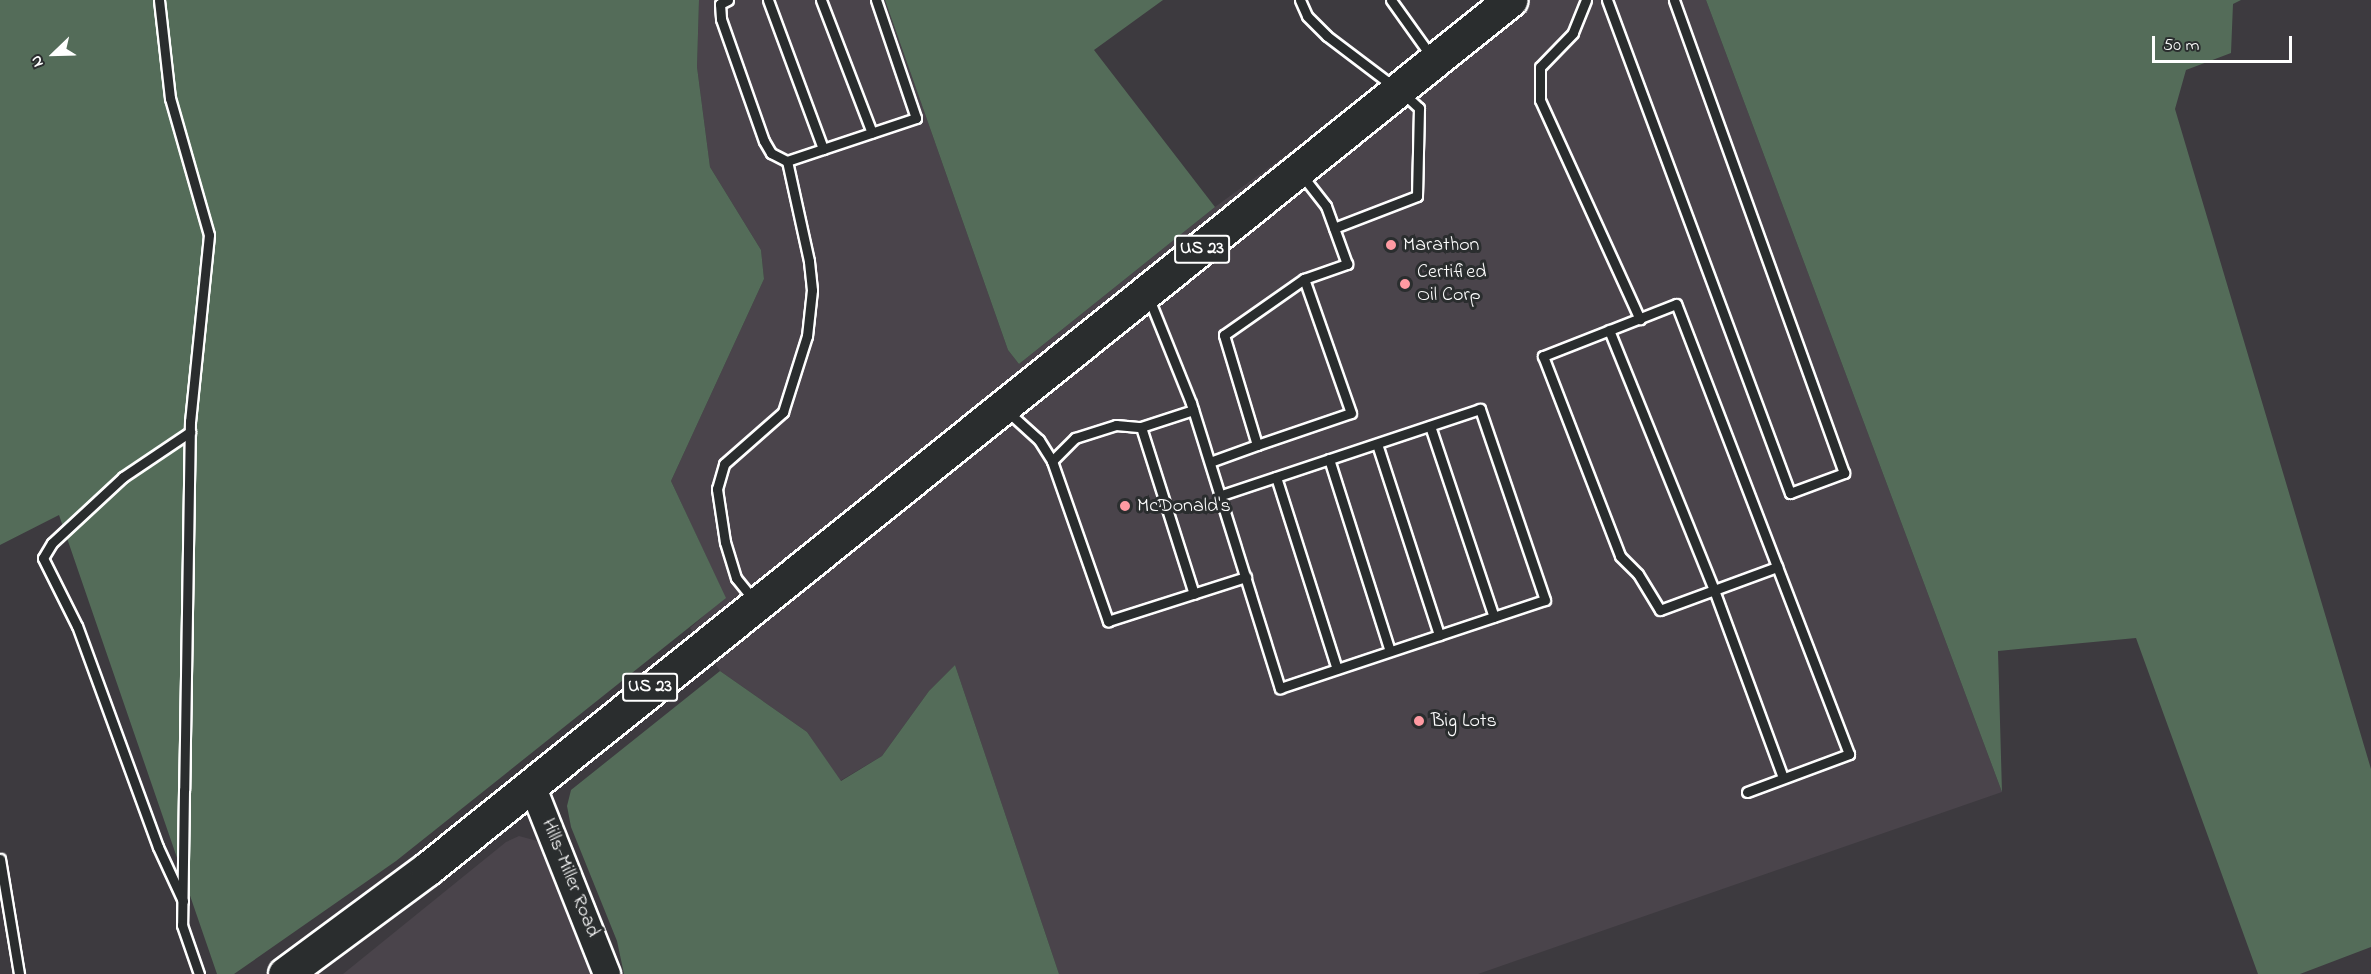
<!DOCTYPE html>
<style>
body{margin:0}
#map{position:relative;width:2371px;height:974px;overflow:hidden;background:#3d3a3f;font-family:"Indie Flower",sans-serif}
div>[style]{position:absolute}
.built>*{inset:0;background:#4a444b}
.green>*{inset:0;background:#546c59}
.roads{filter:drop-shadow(2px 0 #fff) drop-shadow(-2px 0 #fff) drop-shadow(0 2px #fff) drop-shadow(0 -2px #fff)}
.lane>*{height:9px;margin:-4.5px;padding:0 4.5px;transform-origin:4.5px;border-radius:4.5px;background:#2a2d2e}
.secondary>*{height:26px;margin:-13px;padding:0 13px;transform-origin:13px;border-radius:13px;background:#2a2d2e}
.highway>*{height:33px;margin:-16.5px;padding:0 16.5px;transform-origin:16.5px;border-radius:16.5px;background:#2a2d2e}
.dots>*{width:16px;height:16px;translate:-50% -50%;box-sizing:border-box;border:3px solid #2a2d2e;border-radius:50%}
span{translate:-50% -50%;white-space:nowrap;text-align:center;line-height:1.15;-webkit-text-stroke:6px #2a2d2e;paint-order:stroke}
.shield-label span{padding:2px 4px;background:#2a2d2e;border:2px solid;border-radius:4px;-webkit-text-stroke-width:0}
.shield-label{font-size:18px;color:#fff;font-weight:700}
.poi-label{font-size:20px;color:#fff}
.left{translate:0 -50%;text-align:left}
.street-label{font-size:20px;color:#fff}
.north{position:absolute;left:24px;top:24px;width:60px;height:60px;-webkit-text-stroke:4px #2a2d2e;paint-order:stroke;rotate:247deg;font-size:16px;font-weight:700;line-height:24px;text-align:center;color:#fff}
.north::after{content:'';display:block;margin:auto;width:21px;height:27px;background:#fff;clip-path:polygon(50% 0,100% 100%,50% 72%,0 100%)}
.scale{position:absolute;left:2152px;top:36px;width:140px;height:27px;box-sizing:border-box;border:3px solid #fff;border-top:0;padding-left:8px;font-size:18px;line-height:21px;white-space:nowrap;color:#fff;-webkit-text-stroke:4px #2a2d2e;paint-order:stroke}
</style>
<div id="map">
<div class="built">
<i style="clip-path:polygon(699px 0,885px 0,1008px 350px,1019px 364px,1215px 207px,1497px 0,1706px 0,2002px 792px,1478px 974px,1059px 974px,955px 665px,929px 691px,882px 756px,840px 781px,807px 732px,720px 671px,690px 628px,725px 597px,671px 481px,764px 279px,761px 250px,710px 167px,697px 67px)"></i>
<i style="clip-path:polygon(519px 836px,541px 842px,594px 974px,343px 974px,506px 842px)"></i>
</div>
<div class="green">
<i style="clip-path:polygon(0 0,699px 0,697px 67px,710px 167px,761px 250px,764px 279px,671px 481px,726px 598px,396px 861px,234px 974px,217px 974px,59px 515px,0 545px)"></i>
<i style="clip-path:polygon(885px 0,1163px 0,1094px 50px,1215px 207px,1019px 364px,1008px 350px)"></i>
<i style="clip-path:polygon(1706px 0,2241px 0,2233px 4px,2231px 53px,2186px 70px,2175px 109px,2371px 769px,2371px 947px,2300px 974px,2258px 974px,2136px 638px,1998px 651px,2002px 792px)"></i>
<i style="clip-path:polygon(955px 665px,1059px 974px,624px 974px,617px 941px,571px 827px,567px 806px,571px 790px,720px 671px,807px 732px,841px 781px,882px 756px,929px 691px)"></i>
</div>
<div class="roads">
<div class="lane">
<i style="left:159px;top:0;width:99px;rotate:83.6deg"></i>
<i style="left:170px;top:98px;width:142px;rotate:74.1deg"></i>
<i style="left:209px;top:235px;width:187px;rotate:95.8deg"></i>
<i style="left:190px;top:421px;width:369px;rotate:90.9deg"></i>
<i style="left:184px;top:790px;width:135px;rotate:90.8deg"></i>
<i style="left:182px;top:925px;width:52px;rotate:70.9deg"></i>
<i style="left:728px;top:0;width:9px;rotate:153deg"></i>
<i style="left:720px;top:4px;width:15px;rotate:86deg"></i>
<i style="left:721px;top:19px;width:129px;rotate:70.6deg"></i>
<i style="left:764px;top:141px;width:14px;rotate:60deg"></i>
<i style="left:771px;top:153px;width:18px;rotate:27deg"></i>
<i style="left:768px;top:0;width:159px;rotate:69.7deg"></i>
<i style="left:821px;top:0;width:142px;rotate:69deg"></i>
<i style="left:1300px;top:0;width:17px;rotate:66deg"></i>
<i style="left:1307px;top:16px;width:28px;rotate:45deg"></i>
<i style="left:1327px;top:36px;width:83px;rotate:37.1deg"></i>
<i style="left:1391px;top:0;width:69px;rotate:54.5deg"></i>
<i style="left:1586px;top:0;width:35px;rotate:112deg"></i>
<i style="left:1573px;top:33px;width:47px;rotate:134.1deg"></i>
<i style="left:1540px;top:67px;width:33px;rotate:90deg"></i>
<i style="left:1540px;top:100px;width:241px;rotate:65.5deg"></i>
<i style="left:1607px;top:0;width:526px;rotate:69.64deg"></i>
<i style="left:1790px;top:493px;width:58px;rotate:-20.3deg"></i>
<i style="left:1844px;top:473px;width:503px;rotate:-109.77deg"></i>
<i style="left:1334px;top:228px;width:89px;rotate:-21.1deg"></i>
<i style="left:1417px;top:196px;width:88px;rotate:-88.7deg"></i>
<i style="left:1419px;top:108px;width:21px;rotate:-137deg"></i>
<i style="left:1148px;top:296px;width:115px;rotate:68.1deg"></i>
<i style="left:1191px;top:403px;width:299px;rotate:72.7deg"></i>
<i style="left:1280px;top:688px;width:279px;rotate:-18.4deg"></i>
<i style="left:1545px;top:600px;width:202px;rotate:-108.8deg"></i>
<i style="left:1480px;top:409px;width:273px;rotate:161.6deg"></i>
<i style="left:1609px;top:330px;width:280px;rotate:68deg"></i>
<i style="left:1714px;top:590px;width:200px;rotate:69.8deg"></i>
<i style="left:1007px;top:411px;width:43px;rotate:42.2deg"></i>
<i style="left:1039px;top:440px;width:25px;rotate:58deg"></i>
<i style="left:1052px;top:461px;width:170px;rotate:70.7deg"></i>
<i style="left:1108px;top:621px;width:145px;rotate:-17.7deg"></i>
<i style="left:1430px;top:426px;width:201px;rotate:71.5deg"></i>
<i style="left:1141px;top:427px;width:175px;rotate:72.4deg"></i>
<i style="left:1377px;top:444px;width:201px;rotate:72deg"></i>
<i style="left:1257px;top:445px;width:99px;rotate:-18.8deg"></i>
<i style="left:1351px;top:413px;width:142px;rotate:-109.3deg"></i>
<i style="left:1329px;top:459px;width:201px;rotate:72.4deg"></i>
<i style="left:1052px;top:461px;width:33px;rotate:-45deg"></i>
<i style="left:1075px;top:438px;width:43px;rotate:-17.6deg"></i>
<i style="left:1116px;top:425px;width:25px;rotate:5deg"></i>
<i style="left:1141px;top:427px;width:55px;rotate:-18.1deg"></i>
<i style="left:1210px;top:462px;width:50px;rotate:-19.9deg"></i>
<i style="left:1257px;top:445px;width:115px;rotate:-106.7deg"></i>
<i style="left:1224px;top:335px;width:98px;rotate:-35deg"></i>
<i style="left:1304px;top:279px;width:46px;rotate:-19.2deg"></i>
<i style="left:1347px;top:264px;width:62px;rotate:-109.9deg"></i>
<i style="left:1326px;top:206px;width:41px;rotate:-128deg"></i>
<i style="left:1276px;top:477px;width:201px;rotate:72.4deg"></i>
<i style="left:753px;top:599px;width:27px;rotate:-129deg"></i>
<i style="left:736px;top:578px;width:38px;rotate:-107deg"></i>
<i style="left:725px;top:542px;width:54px;rotate:-98.6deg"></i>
<i style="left:717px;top:489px;width:26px;rotate:-74deg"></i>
<i style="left:724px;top:464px;width:79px;rotate:-41.4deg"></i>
<i style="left:783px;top:412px;width:80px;rotate:-72.5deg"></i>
<i style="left:807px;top:336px;width:46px;rotate:-83.8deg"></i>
<i style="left:812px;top:290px;width:29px;rotate:-96deg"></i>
<i style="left:809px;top:261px;width:102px;rotate:-102.4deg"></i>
<i style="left:787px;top:161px;width:136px;rotate:-18.4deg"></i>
<i style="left:916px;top:118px;width:125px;rotate:-108.7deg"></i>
<i style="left:1747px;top:792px;width:109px;rotate:-20.4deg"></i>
<i style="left:1849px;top:754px;width:482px;rotate:-111deg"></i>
<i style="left:1676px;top:304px;width:143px;rotate:158.6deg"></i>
<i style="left:1543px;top:356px;width:214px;rotate:68.9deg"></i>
<i style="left:1620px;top:556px;width:25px;rotate:45deg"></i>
<i style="left:1638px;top:574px;width:42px;rotate:58.6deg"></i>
<i style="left:1660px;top:610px;width:125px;rotate:-20.2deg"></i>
<i style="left:0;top:859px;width:117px;rotate:80.6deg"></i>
<i style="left:183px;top:901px;width:60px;rotate:-114.8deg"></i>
<i style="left:158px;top:847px;width:235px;rotate:-110.1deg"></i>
<i style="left:77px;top:626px;width:76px;rotate:-116.6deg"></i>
<i style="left:43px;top:558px;width:17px;rotate:-59deg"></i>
<i style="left:52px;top:543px;width:97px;rotate:-42.9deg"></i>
<i style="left:123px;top:477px;width:81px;rotate:-33.9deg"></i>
</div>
<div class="secondary">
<i style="left:531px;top:783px;width:206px;rotate:68.3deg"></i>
</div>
<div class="highway">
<i style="left:285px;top:974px;width:177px;rotate:-36.5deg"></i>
<i style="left:427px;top:869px;width:1389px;rotate:-38.74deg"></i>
</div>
</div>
<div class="dots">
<i style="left:1391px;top:245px;background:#ff9aa2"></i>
<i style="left:1405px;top:284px;background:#ff9aa2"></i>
<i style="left:1125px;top:506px;background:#ff9aa2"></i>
<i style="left:1419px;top:721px;background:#ff9aa2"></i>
</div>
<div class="shield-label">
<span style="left:1202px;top:249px">US 23</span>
<span style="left:650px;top:687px">US 23</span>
</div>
<div class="poi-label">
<span class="left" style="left:1403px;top:245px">Marathon</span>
<span class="left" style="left:1417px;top:284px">Certified<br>Oil Corp</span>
<span class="left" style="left:1137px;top:506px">McDonald's</span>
<span class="left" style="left:1431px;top:721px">Big Lots</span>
</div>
<div class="street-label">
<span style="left:570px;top:878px;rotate:68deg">Hills-Miller Road</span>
</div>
<div class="north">N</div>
<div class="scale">50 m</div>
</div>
